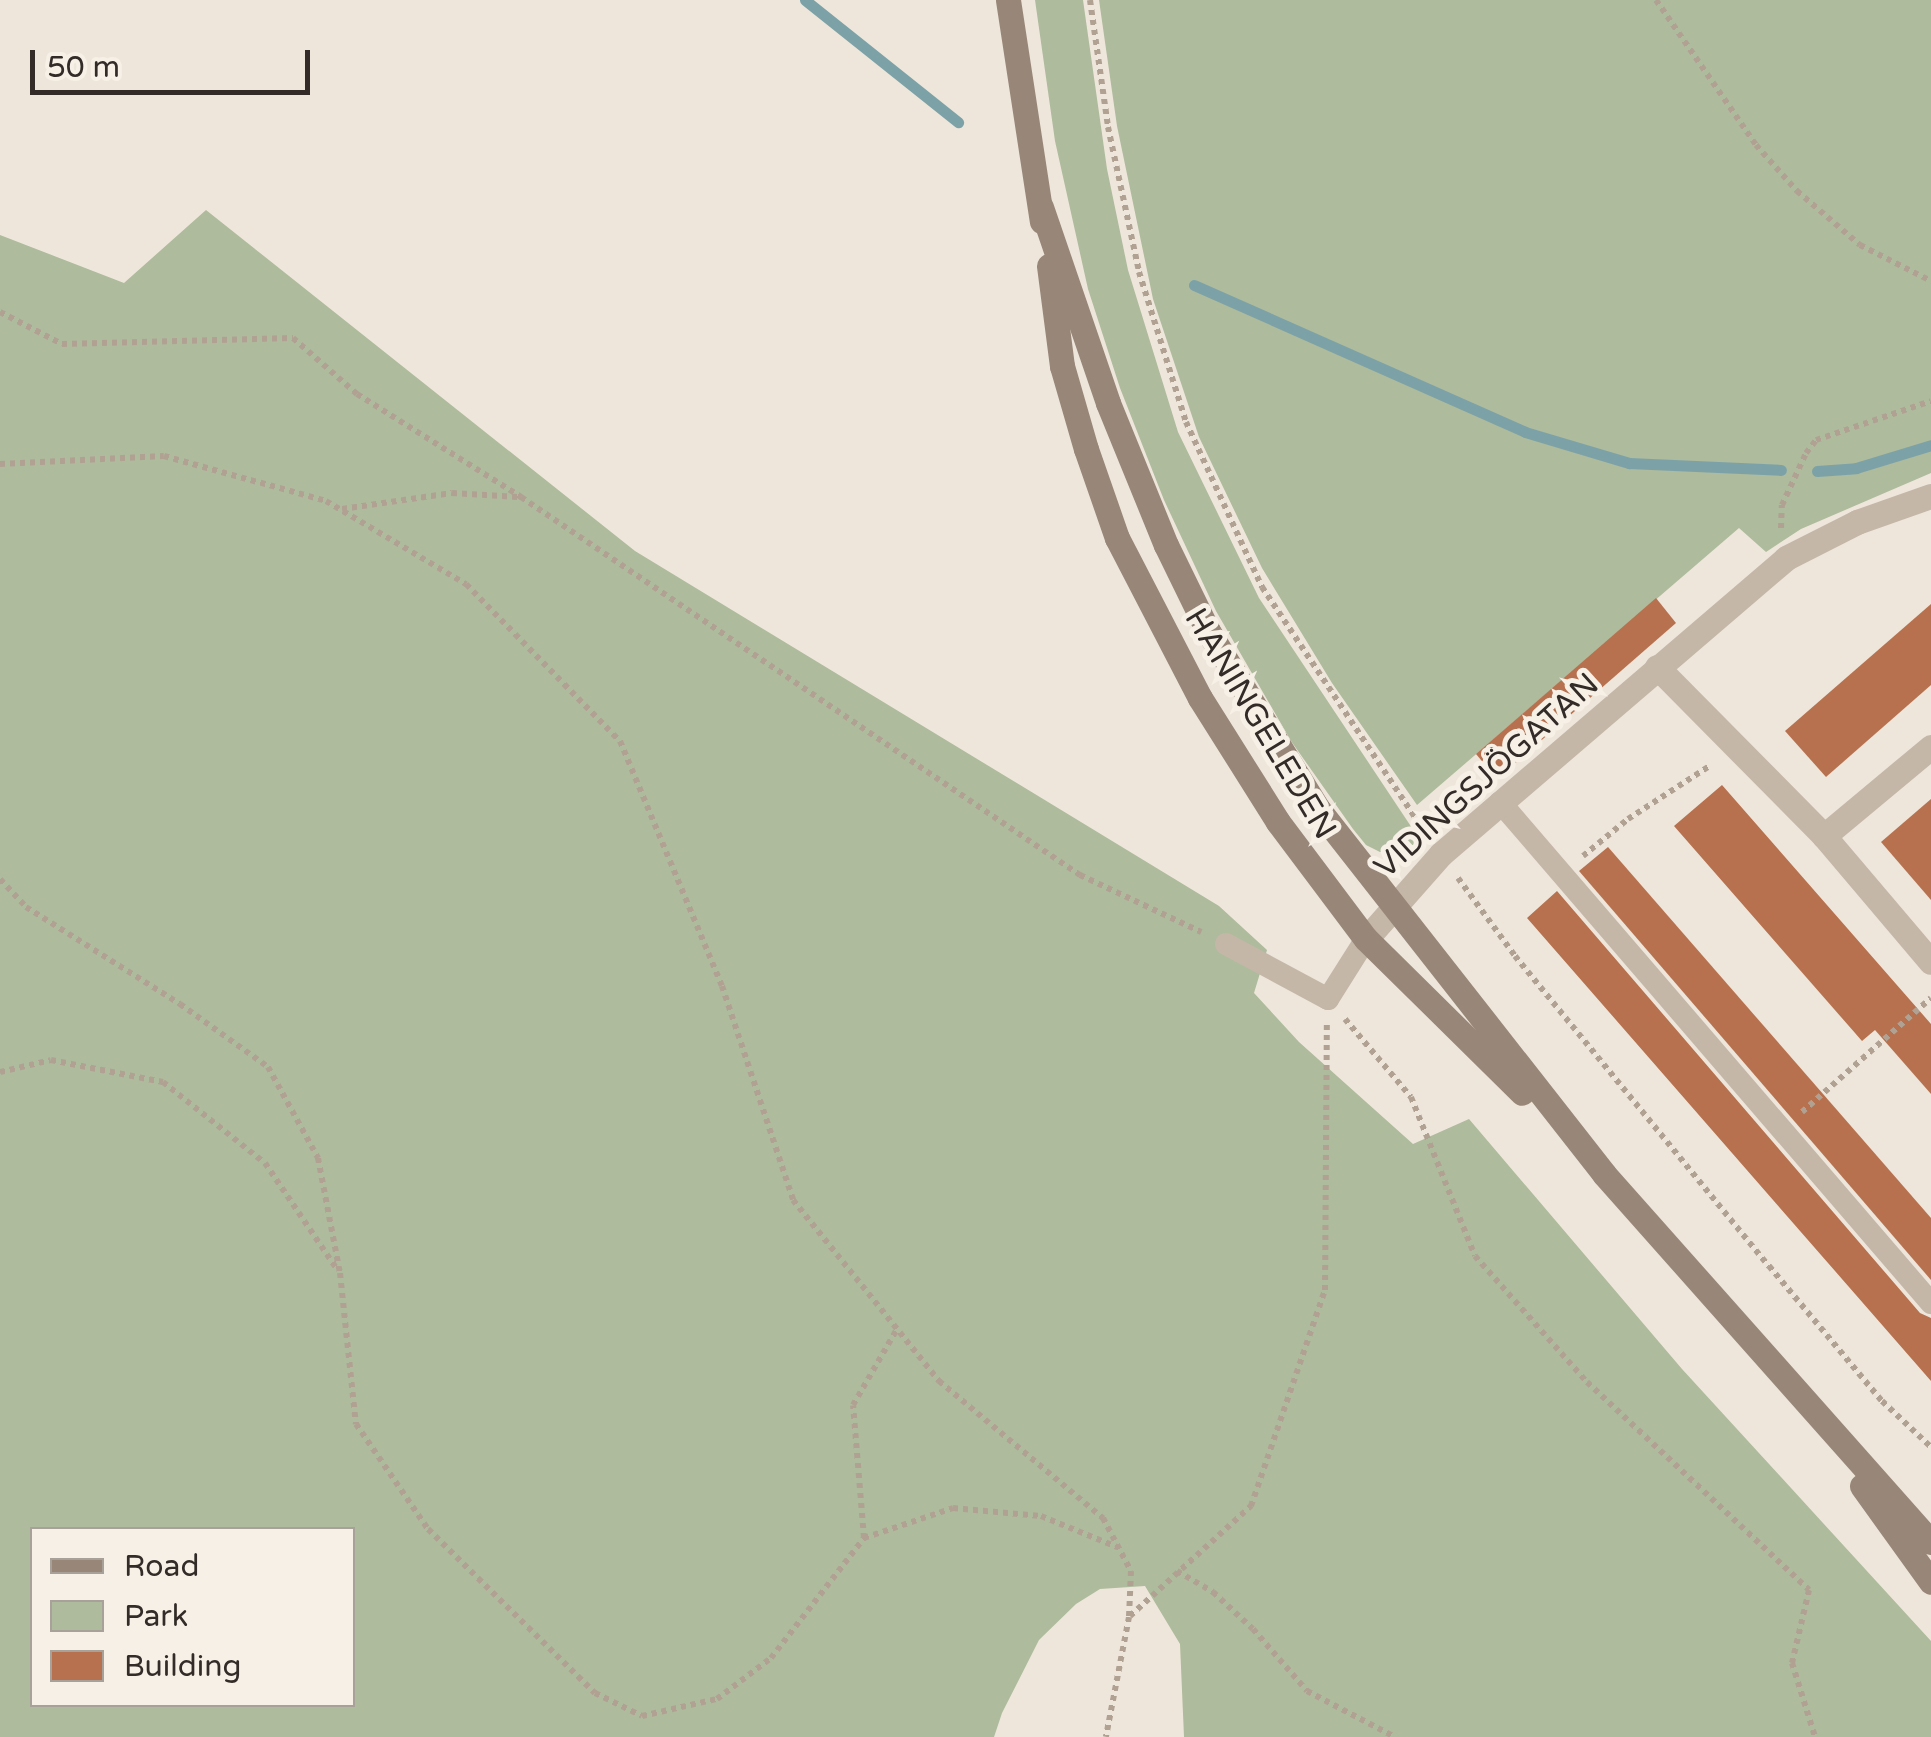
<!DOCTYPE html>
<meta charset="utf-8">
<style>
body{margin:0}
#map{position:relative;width:1931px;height:1737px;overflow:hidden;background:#eee6da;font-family:"Varela Round",sans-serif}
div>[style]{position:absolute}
.green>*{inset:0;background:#aebb9c}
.stream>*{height:11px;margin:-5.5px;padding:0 5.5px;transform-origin:5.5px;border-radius:5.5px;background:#7ca2a8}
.building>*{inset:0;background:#b7714f}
.path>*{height:6px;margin-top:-3px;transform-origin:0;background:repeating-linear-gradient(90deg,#b0a192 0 5px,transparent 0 10px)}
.service>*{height:22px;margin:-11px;padding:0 11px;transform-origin:11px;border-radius:11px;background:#c4b7a8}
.minor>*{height:25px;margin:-12.5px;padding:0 12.5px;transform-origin:12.5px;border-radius:12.5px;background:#c4b7a8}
.secondary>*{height:25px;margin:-12.5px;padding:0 12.5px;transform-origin:12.5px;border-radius:12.5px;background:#988779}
span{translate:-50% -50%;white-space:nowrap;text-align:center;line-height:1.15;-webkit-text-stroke:10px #f6f0e6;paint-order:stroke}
.street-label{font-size:32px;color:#322b27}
.legend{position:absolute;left:30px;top:1527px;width:325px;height:180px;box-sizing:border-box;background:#f6f0e6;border:2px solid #a8a19a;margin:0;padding:12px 18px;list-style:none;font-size:30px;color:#322b27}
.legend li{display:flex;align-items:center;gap:20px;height:50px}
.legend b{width:50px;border:2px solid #a8a19a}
.scale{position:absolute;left:30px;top:50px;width:280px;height:45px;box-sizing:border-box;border:5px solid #322b27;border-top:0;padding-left:12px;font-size:30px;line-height:35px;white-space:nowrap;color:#322b27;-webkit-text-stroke:8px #f6f0e6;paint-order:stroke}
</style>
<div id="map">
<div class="green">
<i style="clip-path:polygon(1035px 0,1083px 0,1107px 169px,1128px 270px,1178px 432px,1259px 598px,1422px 843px,1414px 850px,1380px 852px,1366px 845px,1353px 829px,1291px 741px,1216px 611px,1164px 500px,1120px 388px,1088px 289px,1055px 141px)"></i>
<i style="clip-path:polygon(1099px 0,1931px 0,1931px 473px,1801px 529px,1766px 552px,1739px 528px,1417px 805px,1332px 683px,1262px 568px,1199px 437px,1153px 299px,1117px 126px)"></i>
<i style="clip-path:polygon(evenodd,206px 210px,635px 551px,1219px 906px,1267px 950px,1254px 993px,1299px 1042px,1413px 1144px,1469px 1119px,1682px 1369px,1931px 1641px,1931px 1737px,1184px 1737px,1180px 1644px,1145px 1586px,1100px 1589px,1076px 1604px,1039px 1640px,1002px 1713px,994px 1737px,0 1737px,0 235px,124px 283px,206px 210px,32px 1530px,352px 1530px,352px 1704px,32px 1704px,32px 1530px)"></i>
</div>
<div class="stream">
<i style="left:805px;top:0;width:196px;rotate:38.6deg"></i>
<i style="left:1194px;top:285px;width:362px;rotate:23.9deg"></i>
<i style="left:1525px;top:432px;width:109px;rotate:16.6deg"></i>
<i style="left:1629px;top:463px;width:152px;rotate:2.6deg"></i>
<i style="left:1817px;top:471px;width:39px;rotate:-4deg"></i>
<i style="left:1856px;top:468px;width:78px;rotate:-17deg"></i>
</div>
<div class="building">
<i style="clip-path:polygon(1656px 598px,1676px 623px,1497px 779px,1476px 754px)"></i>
<i style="clip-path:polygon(1931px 604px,1931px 685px,1826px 777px,1785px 731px)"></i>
<i style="clip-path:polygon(1722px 785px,1931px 1024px,1931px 1094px,1875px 1030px,1862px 1041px,1674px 826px)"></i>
<i style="clip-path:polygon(1931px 799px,1931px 900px,1881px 842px)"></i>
<i style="clip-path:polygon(1608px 847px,1931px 1218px,1931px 1280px,1579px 871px)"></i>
<i style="clip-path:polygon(1557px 891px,1920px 1313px,1931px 1318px,1931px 1381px,1527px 918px)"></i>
</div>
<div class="path">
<i style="left:1090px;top:0;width:128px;rotate:81.9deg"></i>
<i style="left:1108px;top:127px;width:148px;rotate:77.9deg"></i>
<i style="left:1139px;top:272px;width:157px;rotate:72.6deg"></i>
<i style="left:1186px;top:422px;width:182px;rotate:65.3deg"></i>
<i style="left:1262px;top:587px;width:293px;rotate:56.4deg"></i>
<i style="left:1656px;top:0;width:176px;rotate:55.4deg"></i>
<i style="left:1756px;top:145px;width:62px;rotate:48.3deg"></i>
<i style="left:1797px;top:191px;width:83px;rotate:40.6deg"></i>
<i style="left:1860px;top:245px;width:80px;rotate:26.9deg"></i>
<i style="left:0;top:312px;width:70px;rotate:27.3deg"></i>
<i style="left:62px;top:344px;width:231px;rotate:-1.5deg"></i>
<i style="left:293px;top:338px;width:85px;rotate:41.2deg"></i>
<i style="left:357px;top:394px;width:194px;rotate:32.1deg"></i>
<i style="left:521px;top:497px;width:675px;rotate:34.07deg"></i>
<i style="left:1080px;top:875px;width:134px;rotate:25.2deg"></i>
<i style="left:0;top:464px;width:164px;rotate:-2.8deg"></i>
<i style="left:164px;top:456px;width:168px;rotate:15.5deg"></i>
<i style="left:326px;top:501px;width:163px;rotate:30.7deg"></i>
<i style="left:466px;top:584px;width:220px;rotate:45.6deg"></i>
<i style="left:620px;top:741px;width:265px;rotate:67.4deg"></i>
<i style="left:722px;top:986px;width:225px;rotate:71.6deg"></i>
<i style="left:793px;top:1200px;width:233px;rotate:51.1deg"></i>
<i style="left:939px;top:1381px;width:214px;rotate:39.9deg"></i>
<i style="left:1103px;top:1518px;width:60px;rotate:62.2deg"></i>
<i style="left:1131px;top:1571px;width:46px;rotate:92.5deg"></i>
<i style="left:1129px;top:1617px;width:122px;rotate:100.9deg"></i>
<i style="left:342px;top:509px;width:111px;rotate:-8.3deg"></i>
<i style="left:452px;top:493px;width:66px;rotate:3.5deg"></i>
<i style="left:1781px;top:528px;width:23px;rotate:-88deg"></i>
<i style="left:1782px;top:505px;width:57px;rotate:-65.2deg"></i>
<i style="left:1806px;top:453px;width:16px;rotate:-52deg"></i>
<i style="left:1816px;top:440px;width:121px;rotate:-18.7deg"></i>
<i style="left:1583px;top:856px;width:58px;rotate:-39.4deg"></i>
<i style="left:1628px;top:819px;width:99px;rotate:-33deg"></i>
<i style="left:1458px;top:878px;width:97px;rotate:53.8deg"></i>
<i style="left:1515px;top:956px;width:401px;rotate:50.7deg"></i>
<i style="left:1769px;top:1266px;width:176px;rotate:50.1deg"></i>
<i style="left:1882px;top:1401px;width:67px;rotate:43.2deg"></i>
<i style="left:0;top:879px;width:38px;rotate:47deg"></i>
<i style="left:26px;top:907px;width:182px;rotate:32.2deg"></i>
<i style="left:180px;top:1004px;width:108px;rotate:35.6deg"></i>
<i style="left:268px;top:1067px;width:104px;rotate:61.2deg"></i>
<i style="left:318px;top:1158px;width:117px;rotate:79.2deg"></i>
<i style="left:340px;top:1273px;width:152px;rotate:84deg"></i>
<i style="left:356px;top:1424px;width:127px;rotate:55.6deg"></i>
<i style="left:428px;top:1529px;width:234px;rotate:44.5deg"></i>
<i style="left:595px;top:1693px;width:52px;rotate:26.1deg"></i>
<i style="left:642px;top:1716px;width:77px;rotate:-12.8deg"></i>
<i style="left:717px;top:1699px;width:68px;rotate:-37.2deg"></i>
<i style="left:771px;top:1658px;width:152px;rotate:-52.2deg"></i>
<i style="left:864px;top:1538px;width:94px;rotate:-18.6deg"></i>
<i style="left:953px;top:1508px;width:88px;rotate:5.2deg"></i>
<i style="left:1041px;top:1516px;width:82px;rotate:22.2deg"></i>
<i style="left:1345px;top:1019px;width:102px;rotate:49.8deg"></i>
<i style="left:1411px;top:1097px;width:171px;rotate:68.1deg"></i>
<i style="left:1475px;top:1256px;width:169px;rotate:48.4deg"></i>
<i style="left:1587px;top:1382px;width:304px;rotate:43.1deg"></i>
<i style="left:1809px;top:1590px;width:75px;rotate:103.1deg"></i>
<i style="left:1792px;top:1663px;width:77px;rotate:72.7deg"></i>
<i style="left:0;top:1072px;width:52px;rotate:-13.2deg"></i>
<i style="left:51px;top:1060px;width:114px;rotate:11.1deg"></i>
<i style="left:163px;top:1082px;width:130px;rotate:38.5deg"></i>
<i style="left:265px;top:1163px;width:127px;rotate:55.9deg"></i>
<i style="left:1802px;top:1112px;width:172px;rotate:-41.5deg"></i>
<i style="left:864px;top:1538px;width:133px;rotate:-94.7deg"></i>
<i style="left:853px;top:1405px;width:88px;rotate:-59.9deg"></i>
<i style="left:1177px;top:1571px;width:42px;rotate:30.3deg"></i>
<i style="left:1213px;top:1592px;width:54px;rotate:42.8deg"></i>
<i style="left:1253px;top:1629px;width:82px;rotate:48.9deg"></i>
<i style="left:1307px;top:1691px;width:99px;rotate:27.6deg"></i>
<i style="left:1130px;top:1616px;width:164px;rotate:-42.3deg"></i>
<i style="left:1251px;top:1506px;width:228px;rotate:-71.1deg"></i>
<i style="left:1325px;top:1290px;width:266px;rotate:-89.6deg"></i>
</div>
<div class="service">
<i style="left:1500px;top:802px;width:661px;rotate:49.3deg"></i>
<i style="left:1226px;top:944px;width:116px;rotate:28.3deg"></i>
<i style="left:1328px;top:999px;width:71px;rotate:-57.7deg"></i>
</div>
<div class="minor">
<i style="left:1657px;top:667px;width:238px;rotate:45.3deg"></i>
<i style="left:1824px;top:836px;width:165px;rotate:49.7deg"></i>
<i style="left:1824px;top:836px;width:139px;rotate:-39.8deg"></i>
<i style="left:1366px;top:939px;width:113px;rotate:-48.6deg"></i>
<i style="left:1441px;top:854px;width:455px;rotate:-40.6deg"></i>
<i style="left:1786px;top:558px;width:80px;rotate:-26.9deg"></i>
<i style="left:1857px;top:522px;width:78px;rotate:-19.4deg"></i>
</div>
<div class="secondary">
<i style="left:1008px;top:0;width:224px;rotate:81.3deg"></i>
<i style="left:1041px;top:207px;width:207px;rotate:71.1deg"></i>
<i style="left:1108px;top:403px;width:153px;rotate:67.8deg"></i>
<i style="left:1166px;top:545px;width:96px;rotate:64deg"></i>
<i style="left:1208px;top:631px;width:209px;rotate:58.3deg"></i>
<i style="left:1318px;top:809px;width:464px;rotate:51.9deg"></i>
<i style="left:1604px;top:1174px;width:492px;rotate:48.4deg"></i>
<i style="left:1049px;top:266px;width:101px;rotate:82.6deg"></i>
<i style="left:1062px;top:366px;width:86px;rotate:73.9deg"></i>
<i style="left:1086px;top:449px;width:94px;rotate:70.8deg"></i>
<i style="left:1117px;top:538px;width:180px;rotate:62.6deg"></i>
<i style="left:1200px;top:698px;width:146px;rotate:57.8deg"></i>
<i style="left:1278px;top:822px;width:146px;rotate:53.1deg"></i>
<i style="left:1366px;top:939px;width:219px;rotate:44.6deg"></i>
<i style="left:1862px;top:1486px;width:118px;rotate:54.3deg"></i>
</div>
<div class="street-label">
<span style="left:1260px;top:724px;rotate:59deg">HANINGELEDEN</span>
<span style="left:1487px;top:776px;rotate:-42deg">VIDINGSJÖGATAN</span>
</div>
<ul class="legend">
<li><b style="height:12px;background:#988779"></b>Road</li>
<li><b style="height:28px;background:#aebb9c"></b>Park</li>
<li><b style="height:28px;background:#b7714f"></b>Building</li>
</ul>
<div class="scale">50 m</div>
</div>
